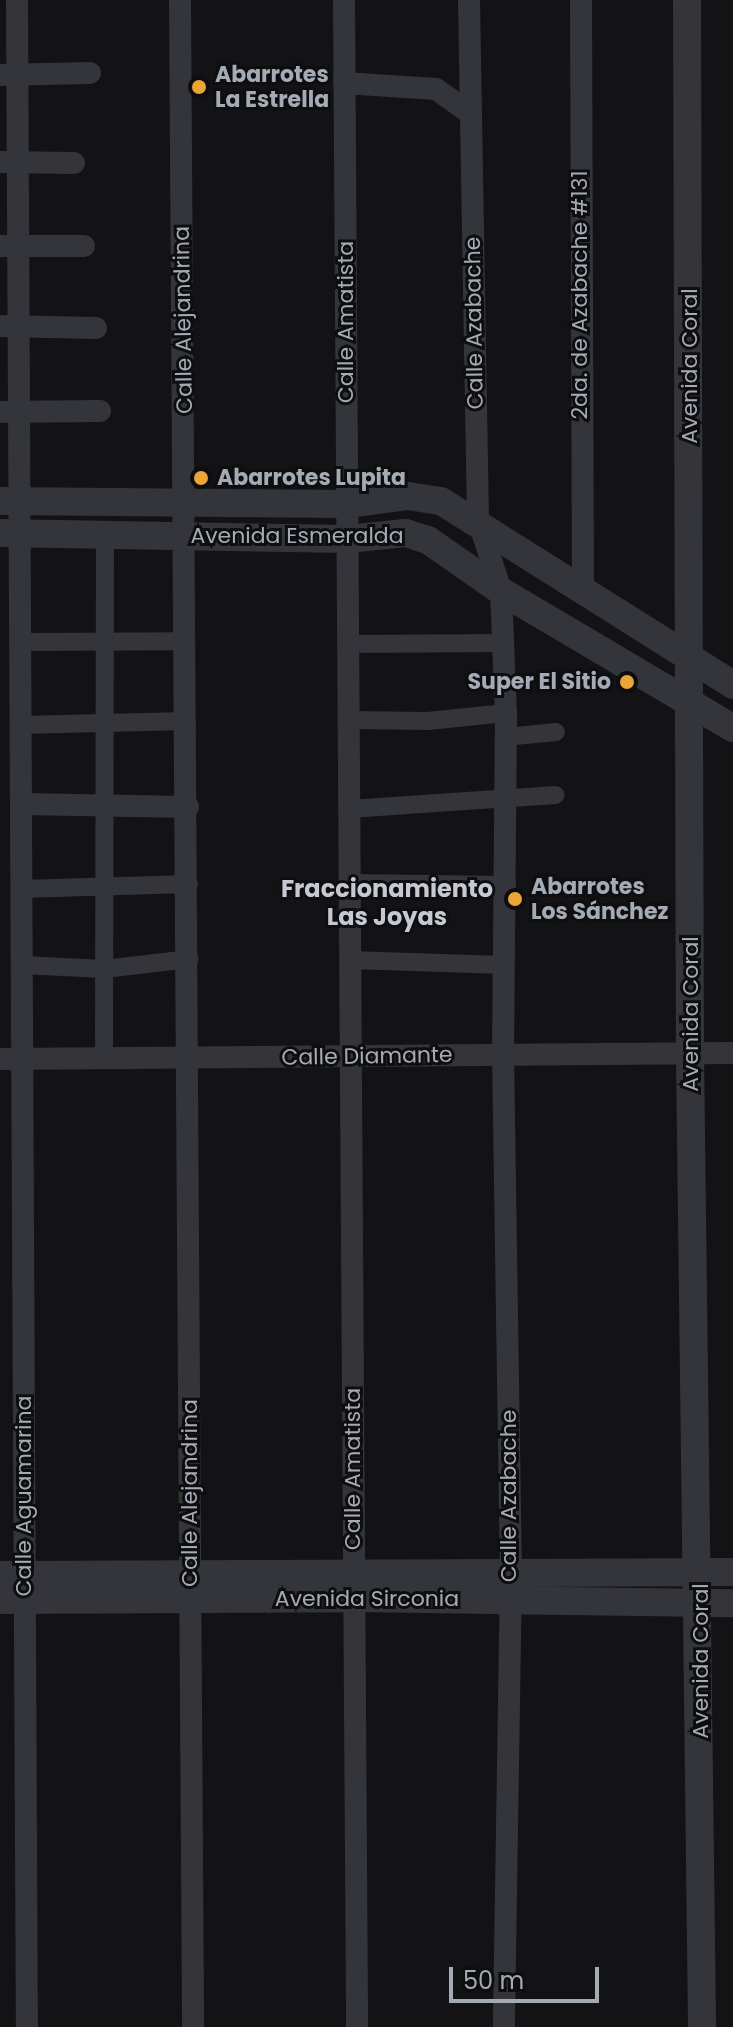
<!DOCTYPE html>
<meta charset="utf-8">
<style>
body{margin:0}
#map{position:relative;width:733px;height:2027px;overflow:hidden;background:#131315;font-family:Poppins,sans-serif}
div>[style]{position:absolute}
.pedestrian>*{height:18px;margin:-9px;padding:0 9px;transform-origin:9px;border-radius:9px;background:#34353a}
.minor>*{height:22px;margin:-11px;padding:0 11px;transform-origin:11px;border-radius:11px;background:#34353a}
.tertiary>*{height:28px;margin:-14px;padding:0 14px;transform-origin:14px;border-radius:14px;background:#34353a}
.dots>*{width:22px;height:22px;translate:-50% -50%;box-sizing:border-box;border:4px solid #0e0e10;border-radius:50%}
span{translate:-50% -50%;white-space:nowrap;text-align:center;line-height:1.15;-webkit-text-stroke:6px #0e0e10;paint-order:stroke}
.poi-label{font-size:22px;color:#a5abb5;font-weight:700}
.left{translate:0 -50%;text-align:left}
.right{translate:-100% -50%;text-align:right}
.street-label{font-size:22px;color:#a5abb5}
.neighbourhood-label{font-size:24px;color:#c6c9d1;font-weight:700}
.scale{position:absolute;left:449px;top:1967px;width:150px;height:36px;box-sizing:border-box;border:4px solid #a5abb5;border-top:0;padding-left:10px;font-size:24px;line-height:28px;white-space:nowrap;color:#a5abb5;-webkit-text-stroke:6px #0e0e10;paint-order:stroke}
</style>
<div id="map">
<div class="pedestrian">
<i style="left:20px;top:642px;width:166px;rotate:-0.3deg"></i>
<i style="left:348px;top:644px;width:155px;rotate:-0.4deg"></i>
<i style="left:349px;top:720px;width:79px;rotate:0.7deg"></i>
<i style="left:428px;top:721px;width:78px;rotate:-5.9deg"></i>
<i style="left:20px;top:725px;width:167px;rotate:-1.4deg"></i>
<i style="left:506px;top:737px;width:50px;rotate:-5.7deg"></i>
<i style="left:349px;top:809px;width:207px;rotate:-3.9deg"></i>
<i style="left:350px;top:883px;width:157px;rotate:0.7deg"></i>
<i style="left:21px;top:889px;width:168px;rotate:-1.7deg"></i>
<i style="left:350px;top:960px;width:154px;rotate:1.9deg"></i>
<i style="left:22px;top:965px;width:82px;rotate:2.8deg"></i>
<i style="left:104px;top:969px;width:86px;rotate:-6.7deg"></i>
<i style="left:104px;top:1058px;width:524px;rotate:-89.89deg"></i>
</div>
<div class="minor">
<i style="left:17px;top:0;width:2027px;rotate:89.72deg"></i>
<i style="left:180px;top:0;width:2027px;rotate:89.63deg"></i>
<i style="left:344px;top:0;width:2027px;rotate:89.63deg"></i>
<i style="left:469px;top:0;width:519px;rotate:89.01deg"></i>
<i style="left:478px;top:519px;width:76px;rotate:72.3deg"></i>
<i style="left:501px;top:591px;width:122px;rotate:87.7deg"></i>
<i style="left:506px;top:713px;width:341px;rotate:90.5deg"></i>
<i style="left:503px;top:1054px;width:520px;rotate:89.12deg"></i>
<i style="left:511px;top:1574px;width:453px;rotate:90.9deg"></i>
<i style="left:581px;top:0;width:590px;rotate:89.81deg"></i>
<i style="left:0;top:75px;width:90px;rotate:-1.3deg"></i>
<i style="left:344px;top:83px;width:92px;rotate:3.7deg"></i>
<i style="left:436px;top:89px;width:43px;rotate:35.5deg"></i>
<i style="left:0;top:162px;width:74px;rotate:0.8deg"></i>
<i style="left:0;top:246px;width:84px"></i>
<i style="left:0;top:326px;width:96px;rotate:1.2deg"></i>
<i style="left:0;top:412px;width:100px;rotate:-0.6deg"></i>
<i style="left:21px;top:804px;width:167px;rotate:1deg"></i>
<i style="left:0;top:1059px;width:733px;rotate:-0.47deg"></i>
</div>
<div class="tertiary">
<i style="left:687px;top:0;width:1054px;rotate:89.84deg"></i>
<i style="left:690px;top:1054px;width:973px;rotate:89.29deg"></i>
<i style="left:0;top:501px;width:347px;rotate:0.5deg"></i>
<i style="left:347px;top:504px;width:62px;rotate:-7.5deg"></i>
<i style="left:408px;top:496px;width:33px;rotate:9deg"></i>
<i style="left:441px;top:501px;width:345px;rotate:32.2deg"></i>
<i style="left:0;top:533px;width:348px;rotate:1deg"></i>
<i style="left:348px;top:539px;width:58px;rotate:-5.9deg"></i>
<i style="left:406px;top:533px;width:23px;rotate:18deg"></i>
<i style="left:428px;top:540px;width:89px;rotate:34.9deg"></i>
<i style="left:501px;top:591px;width:269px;rotate:30.6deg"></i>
<i style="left:0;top:1575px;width:733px;rotate:-0.23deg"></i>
<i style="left:0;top:1600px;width:354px;rotate:-0.3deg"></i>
<i style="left:354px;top:1598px;width:379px;rotate:0.8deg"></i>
</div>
<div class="dots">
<i style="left:199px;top:87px;background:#eaa536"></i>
<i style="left:201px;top:478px;background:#eaa536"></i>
<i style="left:627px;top:682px;background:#eaa536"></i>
<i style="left:515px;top:899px;background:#eaa536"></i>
</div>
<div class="poi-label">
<span class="left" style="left:215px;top:87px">Abarrotes<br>La Estrella</span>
<span class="left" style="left:217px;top:478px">Abarrotes Lupita</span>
<span class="right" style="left:611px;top:682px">Super El Sitio</span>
<span class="left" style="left:531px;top:899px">Abarrotes<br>Los Sánchez</span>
</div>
<div class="street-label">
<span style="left:580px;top:295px;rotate:-90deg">2da. de Azabache #131</span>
<span style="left:183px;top:320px;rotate:-91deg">Calle Alejandrina</span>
<span style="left:346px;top:322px;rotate:-90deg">Calle Amatista</span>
<span style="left:474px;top:323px;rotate:-91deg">Calle Azabache</span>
<span style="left:690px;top:366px;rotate:-90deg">Avenida Coral</span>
<span style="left:297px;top:536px">Avenida Esmeralda</span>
<span style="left:691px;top:1014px;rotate:-90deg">Avenida Coral</span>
<span style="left:367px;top:1056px;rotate:-1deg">Calle Diamante</span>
<span style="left:353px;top:1469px;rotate:-90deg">Calle Amatista</span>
<span style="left:190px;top:1493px;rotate:-90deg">Calle Alejandrina</span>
<span style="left:24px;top:1496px;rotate:-90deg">Calle Aguamarina</span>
<span style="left:509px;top:1496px;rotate:-90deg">Calle Azabache</span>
<span style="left:367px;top:1599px">Avenida Sirconia</span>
<span style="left:701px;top:1661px;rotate:-90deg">Avenida Coral</span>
</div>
<div class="neighbourhood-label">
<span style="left:387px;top:903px">Fraccionamiento<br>Las Joyas</span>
</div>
<div class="scale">50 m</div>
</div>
